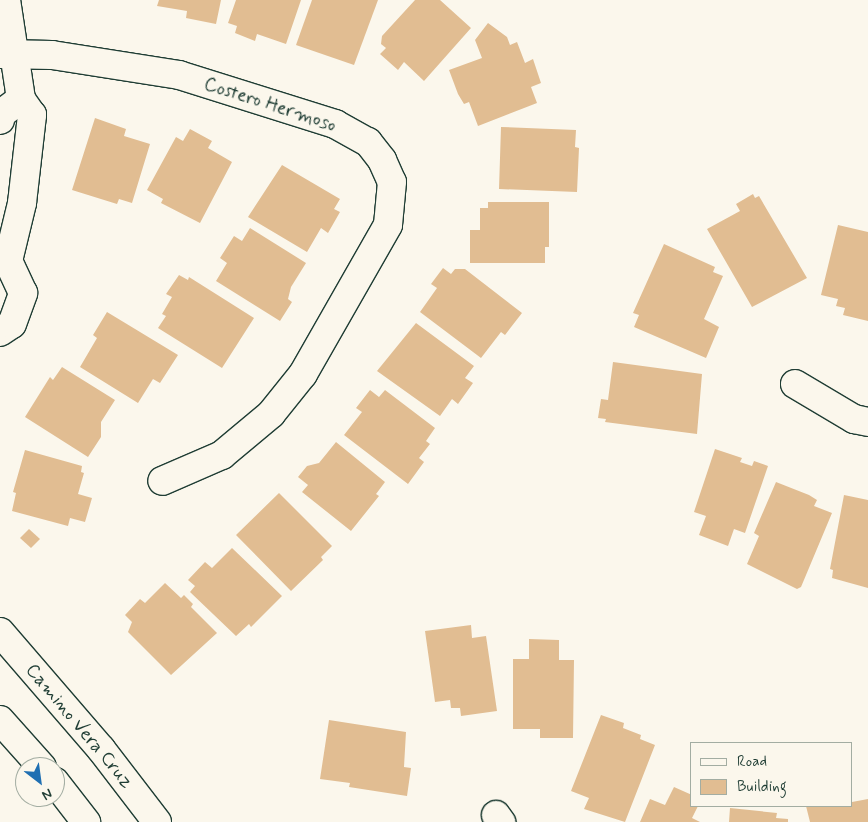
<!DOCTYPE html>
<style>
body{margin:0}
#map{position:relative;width:868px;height:822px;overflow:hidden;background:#fbf7ec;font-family:Mynerve,sans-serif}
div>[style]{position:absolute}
.building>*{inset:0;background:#e1bd92}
.roads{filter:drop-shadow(1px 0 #1f3d34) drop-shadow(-1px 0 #1f3d34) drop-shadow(0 1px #1f3d34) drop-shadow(0 -1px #1f3d34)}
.minor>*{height:28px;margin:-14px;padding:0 14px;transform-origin:14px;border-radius:14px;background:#fbf7ec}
.major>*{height:28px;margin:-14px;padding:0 14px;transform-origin:14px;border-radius:14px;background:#fbf7ec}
span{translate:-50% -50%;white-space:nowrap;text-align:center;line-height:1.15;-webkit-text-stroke:5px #fbf7ec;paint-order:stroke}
.street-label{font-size:19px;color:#1f3d34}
.legend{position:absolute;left:690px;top:742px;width:162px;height:65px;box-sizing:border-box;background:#fbf7ec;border:1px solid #a3ada2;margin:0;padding:6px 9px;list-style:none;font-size:15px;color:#1f3d34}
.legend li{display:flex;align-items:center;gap:10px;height:25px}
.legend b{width:25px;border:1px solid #a3ada2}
.north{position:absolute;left:15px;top:757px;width:50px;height:50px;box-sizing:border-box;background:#fbf7ec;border:1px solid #a3ada2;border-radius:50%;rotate:150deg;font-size:14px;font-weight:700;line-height:20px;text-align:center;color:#1f3d34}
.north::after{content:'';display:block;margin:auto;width:18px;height:22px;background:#1f6fb2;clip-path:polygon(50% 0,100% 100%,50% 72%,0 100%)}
</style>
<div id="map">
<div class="building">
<i style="clip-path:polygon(159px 0,221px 0,216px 24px,186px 18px,187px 11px,157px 6px)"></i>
<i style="clip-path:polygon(236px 0,301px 0,286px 44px,257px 34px,255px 41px,235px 33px,237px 26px,228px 23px)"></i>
<i style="clip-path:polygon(312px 0,378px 0,354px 65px,296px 45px)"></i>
<i style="clip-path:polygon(415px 0,440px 0,471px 28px,424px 81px,404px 62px,398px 70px,380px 54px,386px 48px,381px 44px,382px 36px)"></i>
<i style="clip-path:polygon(488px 23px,507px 37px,510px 45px,517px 42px,525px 63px,533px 59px,541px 83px,531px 87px,537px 103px,478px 126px,469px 102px,464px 104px,458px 94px,449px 70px,482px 58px,475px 40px)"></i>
<i style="clip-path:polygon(95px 118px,126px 129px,124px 136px,150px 144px,132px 203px,119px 199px,117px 204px,72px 190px)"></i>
<i style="clip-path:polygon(501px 127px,576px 130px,575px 147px,579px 148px,577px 192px,499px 189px)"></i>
<i style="clip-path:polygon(190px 129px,212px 141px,208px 148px,232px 162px,200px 223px,161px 203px,163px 199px,147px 190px,176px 137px,183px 141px)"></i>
<i style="clip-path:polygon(282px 165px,340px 199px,334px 209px,340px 212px,328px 233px,321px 228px,307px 252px,248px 217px)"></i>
<i style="clip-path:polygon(753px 194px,755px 198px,759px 196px,807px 278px,752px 307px,707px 229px,740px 211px,736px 204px)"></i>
<i style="clip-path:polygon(488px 202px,549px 202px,549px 247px,545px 247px,545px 263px,470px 263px,470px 230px,480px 230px,480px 208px,488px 208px)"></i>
<i style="clip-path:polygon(838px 225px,868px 232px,868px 321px,843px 315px,845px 308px,836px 306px,838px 299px,821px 295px)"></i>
<i style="clip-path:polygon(250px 228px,306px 263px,291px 287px,288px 299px,292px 302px,280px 321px,216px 281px,227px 263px,220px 258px,234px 236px,242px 241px)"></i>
<i style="clip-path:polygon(664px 244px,715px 267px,713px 272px,723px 276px,704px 319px,719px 327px,706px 358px,634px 327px,639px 315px,633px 313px)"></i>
<i style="clip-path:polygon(443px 268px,451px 274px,455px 269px,465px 269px,522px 313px,505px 335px,501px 332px,481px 358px,420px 312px,437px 288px,431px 284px)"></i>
<i style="clip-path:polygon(179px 275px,188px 280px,189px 277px,254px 318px,222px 368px,158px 328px,166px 316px,162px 314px,172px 297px,166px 294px)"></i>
<i style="clip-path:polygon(107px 312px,178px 355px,160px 383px,153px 379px,138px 403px,80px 367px,97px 338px,93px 335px)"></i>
<i style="clip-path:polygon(416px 323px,474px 366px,465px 378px,473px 383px,458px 404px,452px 399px,440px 416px,377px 371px)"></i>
<i style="clip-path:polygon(613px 362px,702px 374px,697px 434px,605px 422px,606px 419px,598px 418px,601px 399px,608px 400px)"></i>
<i style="clip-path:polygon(62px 367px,115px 400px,101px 422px,101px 437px,88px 457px,25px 417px,50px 377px,53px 380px)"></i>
<i style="clip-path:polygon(370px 390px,379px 397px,385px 390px,435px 428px,426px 441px,430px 444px,419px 458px,424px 462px,408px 484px,344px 435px,362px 412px,356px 408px)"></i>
<i style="clip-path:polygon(336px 442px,385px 482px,376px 494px,379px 496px,351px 531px,302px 492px,308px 485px,298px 477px,307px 466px,319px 463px)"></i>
<i style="clip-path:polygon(715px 449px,742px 458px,740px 462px,752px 466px,754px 461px,768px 466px,745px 533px,734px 529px,728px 546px,699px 535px,706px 516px,694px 512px)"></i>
<i style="clip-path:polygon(25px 450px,82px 466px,81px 472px,84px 473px,78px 494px,92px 498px,85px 522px,70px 518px,68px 526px,12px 511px,16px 493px,13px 492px)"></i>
<i style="clip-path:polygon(776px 482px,809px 495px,817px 500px,814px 506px,832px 513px,801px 587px,797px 589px,747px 564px,759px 536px,754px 533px)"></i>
<i style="clip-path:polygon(279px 493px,332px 546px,321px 557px,323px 560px,291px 591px,236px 535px)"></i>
<i style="clip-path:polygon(844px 495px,868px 500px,868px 588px,832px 578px,833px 570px,830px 569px)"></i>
<i style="clip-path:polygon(29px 529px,40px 539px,31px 548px,20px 538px)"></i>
<i style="clip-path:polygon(232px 548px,282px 596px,251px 627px,249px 624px,236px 636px,190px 592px,195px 586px,188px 580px,205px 562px,212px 568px)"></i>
<i style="clip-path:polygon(165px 583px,181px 598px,184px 595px,193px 604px,191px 607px,217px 633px,171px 675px,128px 632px,132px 622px,125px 615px,140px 599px,145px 603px)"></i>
<i style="clip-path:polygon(471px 625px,472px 638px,486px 636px,497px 711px,461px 716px,460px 708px,451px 708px,450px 700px,435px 702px,425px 631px)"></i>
<i style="clip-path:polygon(529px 639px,559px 640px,559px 660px,574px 660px,573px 738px,540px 738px,540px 729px,513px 729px,513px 659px,529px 659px)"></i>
<i style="clip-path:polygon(601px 715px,624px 723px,623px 728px,641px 735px,640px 739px,655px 745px,625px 822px,584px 809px,589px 798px,571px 791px)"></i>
<i style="clip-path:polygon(329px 720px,406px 732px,404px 767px,411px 768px,407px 796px,349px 787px,350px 783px,320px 779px)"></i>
<i style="clip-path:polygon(674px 787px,692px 795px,692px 806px,698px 806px,692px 818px,700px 822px,640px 822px,650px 799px,665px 805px)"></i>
<i style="clip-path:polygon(868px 799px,868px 822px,810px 822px,806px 806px,852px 806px,852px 802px)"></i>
<i style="clip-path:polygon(730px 808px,777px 813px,776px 818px,788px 819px,788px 822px,729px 822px)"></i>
</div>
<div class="roads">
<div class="minor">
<i style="left:0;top:54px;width:52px;rotate:1.1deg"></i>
<i style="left:52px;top:55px;width:129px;rotate:8.9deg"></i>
<i style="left:179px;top:75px;width:164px;rotate:17.4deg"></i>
<i style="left:335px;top:124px;width:38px;rotate:29deg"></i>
<i style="left:368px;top:142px;width:23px;rotate:52deg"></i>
<i style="left:382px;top:160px;width:24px;rotate:66deg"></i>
<i style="left:392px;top:182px;width:43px;rotate:95.3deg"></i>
<i style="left:388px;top:225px;width:172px;rotate:119.7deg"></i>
<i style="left:303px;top:374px;width:51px;rotate:128.7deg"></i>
<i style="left:271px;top:414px;width:64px;rotate:140.1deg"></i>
<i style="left:222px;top:455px;width:65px;rotate:156.6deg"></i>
<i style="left:0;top:120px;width:6px;rotate:-81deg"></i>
<i style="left:1px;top:114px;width:25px;rotate:-37deg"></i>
<i style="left:0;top:332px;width:14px;rotate:-34deg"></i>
<i style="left:12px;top:324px;width:33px;rotate:-70deg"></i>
<i style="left:23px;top:293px;width:35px;rotate:-115deg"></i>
<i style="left:8px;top:261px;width:60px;rotate:-76.4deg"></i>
<i style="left:22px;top:203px;width:89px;rotate:-83.5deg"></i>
<i style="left:32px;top:115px;width:19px;rotate:-125deg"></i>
<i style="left:21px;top:99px;width:100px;rotate:-98.6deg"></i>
<i style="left:795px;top:384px;width:69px;rotate:30.7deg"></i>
<i style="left:854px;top:419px;width:14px;rotate:12deg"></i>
<i style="left:496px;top:815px;width:9px;rotate:54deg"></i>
</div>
<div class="major">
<i style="left:0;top:632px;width:155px;rotate:49.2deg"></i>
<i style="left:101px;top:749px;width:92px;rotate:52.5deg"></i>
<i style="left:0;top:720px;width:63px;rotate:48.2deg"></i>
<i style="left:55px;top:782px;width:51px;rotate:52.2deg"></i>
</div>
</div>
<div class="street-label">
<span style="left:270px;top:105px;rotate:18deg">Costero Hermoso</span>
<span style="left:79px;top:726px;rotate:50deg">Camino Vera Cruz</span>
</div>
<ul class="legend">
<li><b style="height:6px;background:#fbf7ec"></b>Road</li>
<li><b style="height:14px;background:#e1bd92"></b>Building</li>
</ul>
<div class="north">N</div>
</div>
